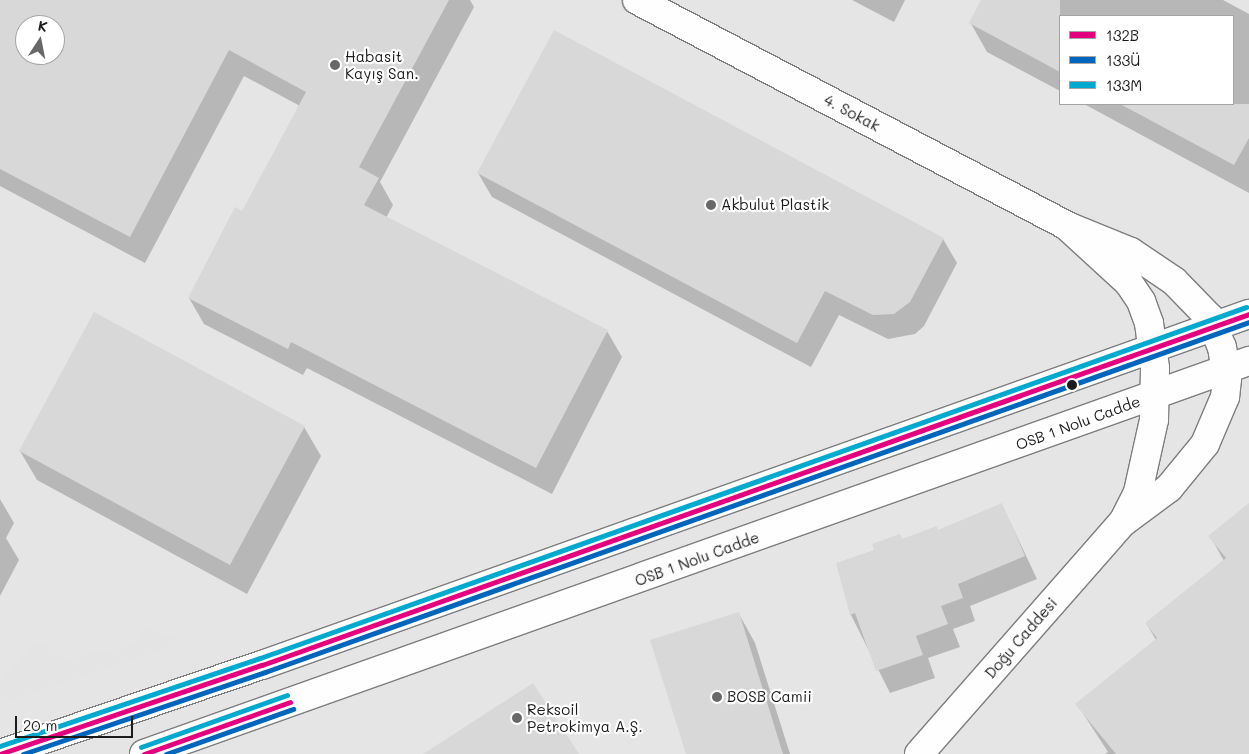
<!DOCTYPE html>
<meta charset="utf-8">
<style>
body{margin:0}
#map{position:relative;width:1249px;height:754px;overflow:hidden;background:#f6f6f6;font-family:Mali,sans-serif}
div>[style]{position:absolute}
.built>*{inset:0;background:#e5e5e5}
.green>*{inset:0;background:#e4e4e4}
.shadow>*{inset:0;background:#0003}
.building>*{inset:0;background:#d8d8d8}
.roads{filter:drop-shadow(1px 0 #7e7e7e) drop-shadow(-1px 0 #7e7e7e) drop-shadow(0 1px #7e7e7e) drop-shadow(0 -1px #7e7e7e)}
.minor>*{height:28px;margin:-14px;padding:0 14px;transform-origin:14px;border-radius:14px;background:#fefefe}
.tertiary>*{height:28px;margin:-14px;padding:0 14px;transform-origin:14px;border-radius:14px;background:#fefefe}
.bus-1>*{height:5px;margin:-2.5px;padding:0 2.5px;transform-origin:2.5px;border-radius:2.5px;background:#e5007d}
.bus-2>*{height:5px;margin:-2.5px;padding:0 2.5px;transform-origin:2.5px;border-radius:2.5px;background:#0065bd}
.bus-3>*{height:5px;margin:-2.5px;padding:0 2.5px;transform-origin:2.5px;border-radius:2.5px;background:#00a9ce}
.dots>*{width:14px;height:14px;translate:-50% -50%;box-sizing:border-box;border:2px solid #fff;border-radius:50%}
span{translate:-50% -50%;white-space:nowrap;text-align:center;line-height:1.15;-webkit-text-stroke:4.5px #fff;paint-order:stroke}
.poi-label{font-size:15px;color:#1c1c1c}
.left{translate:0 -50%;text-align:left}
.street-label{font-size:15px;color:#1c1c1c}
.legend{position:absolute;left:1059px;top:15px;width:175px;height:90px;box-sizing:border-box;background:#fff;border:1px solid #a4a4a4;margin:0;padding:6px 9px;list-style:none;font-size:15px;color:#1c1c1c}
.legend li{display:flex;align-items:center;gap:10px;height:25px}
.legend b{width:25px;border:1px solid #a4a4a4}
.north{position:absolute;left:15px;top:15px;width:50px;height:50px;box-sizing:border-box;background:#fff;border:1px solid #a4a4a4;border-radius:50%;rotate:11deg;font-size:14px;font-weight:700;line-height:20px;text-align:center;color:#1c1c1c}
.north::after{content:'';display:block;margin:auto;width:18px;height:22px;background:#686868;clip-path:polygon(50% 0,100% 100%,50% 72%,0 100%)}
.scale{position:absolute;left:15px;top:716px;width:118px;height:22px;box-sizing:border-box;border:2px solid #1c1c1c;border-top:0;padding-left:6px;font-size:15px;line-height:18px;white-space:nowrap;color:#1c1c1c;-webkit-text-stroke:4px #fff;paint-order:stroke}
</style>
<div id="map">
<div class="built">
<i style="clip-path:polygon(evenodd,0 0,1249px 0,1249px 754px,0 754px,0 0,1060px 16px,1233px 16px,1233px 104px,1060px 104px,1060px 16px,0 0,25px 25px,55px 25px,55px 55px,25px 55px,25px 25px)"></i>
</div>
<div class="green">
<i style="clip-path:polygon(144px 629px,172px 636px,176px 645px,0 704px,0 680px,37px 641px,67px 659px,132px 646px)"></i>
</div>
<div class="shadow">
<i style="clip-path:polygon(evenodd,0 0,470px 0,474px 7px,380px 182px,393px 205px,386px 218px,607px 331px,622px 357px,552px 494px,307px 368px,303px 375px,204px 324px,189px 298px,242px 213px,300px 106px,244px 76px,145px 263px,0 186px,0 0,25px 25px,55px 25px,55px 55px,25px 55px,25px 25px)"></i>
<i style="clip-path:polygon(852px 0,905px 0,894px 22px)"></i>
<i style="clip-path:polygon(983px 0,1223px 0,1249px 14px,1249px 193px,1084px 104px,1233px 104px,1233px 16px,1060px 16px,1060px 91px,987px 52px,970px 22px)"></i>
<i style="clip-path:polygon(478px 173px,943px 239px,957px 263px,924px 326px,915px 334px,888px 339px,839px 315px,811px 367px,492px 197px)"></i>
<i style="clip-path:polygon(304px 427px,321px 456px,247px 594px,37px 480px,20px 451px)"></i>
<i style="clip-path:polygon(0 499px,14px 523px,6px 538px,19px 560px,0 596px)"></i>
<i style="clip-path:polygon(1002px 505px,1037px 579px,970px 606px,975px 621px,953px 629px,960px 647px,928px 658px,935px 678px,890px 693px,851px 615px,837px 564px,938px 531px)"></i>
<i style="clip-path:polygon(1249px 505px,1249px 754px,1105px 754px,1108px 752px,1077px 704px,1156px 640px,1146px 623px,1224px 561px,1210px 536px)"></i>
<i style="clip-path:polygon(739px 614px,755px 643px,790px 754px,687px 754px)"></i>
</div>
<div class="building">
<i style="clip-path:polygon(evenodd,0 0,449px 0,359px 167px,379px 178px,364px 205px,608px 330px,536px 468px,291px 342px,288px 349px,188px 298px,235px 207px,242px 211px,306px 92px,229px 50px,130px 237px,0 169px,0 0,25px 25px,55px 25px,55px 55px,25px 55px,25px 25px)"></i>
<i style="clip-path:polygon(981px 0,1060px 0,1060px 72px,969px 23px)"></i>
<i style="clip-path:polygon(554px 30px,944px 238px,910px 302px,894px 314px,873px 315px,825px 291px,797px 343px,477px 173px)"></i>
<i style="clip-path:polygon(1120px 104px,1249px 104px,1249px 138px,1234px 165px)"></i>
<i style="clip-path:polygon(94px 312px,305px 426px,230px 565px,19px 451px)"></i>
<i style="clip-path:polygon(1002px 503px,1025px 556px,958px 584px,963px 598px,941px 606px,948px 624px,916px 636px,923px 655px,876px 671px,855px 613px,850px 615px,836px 563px,874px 550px,872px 544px,900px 534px,902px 539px,937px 526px,938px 530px)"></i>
<i style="clip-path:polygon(1249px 503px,1249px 754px,1116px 754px,1075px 704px,1157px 638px,1145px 623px,1226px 558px,1208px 536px)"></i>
<i style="clip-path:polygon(739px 612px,783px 754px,686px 754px,650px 640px)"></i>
<i style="clip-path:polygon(533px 683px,579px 754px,423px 754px)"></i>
</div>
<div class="roads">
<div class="minor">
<i style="left:637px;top:0;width:486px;rotate:27.7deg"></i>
</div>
<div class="tertiary">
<i style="left:1067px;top:226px;width:69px;rotate:22.1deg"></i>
<i style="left:1131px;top:252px;width:52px;rotate:34deg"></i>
<i style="left:1174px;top:281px;width:52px;rotate:45.8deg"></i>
<i style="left:1210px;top:318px;width:31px;rotate:68deg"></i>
<i style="left:1222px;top:347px;width:32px;rotate:81deg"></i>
<i style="left:1227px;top:379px;width:18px;rotate:96deg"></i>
<i style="left:1225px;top:397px;width:51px;rotate:113.1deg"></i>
<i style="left:1205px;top:444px;width:57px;rotate:129.3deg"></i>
<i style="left:1169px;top:488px;width:57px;rotate:143.5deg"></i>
<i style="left:1123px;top:522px;width:34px;rotate:-63deg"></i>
<i style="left:1138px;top:492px;width:74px;rotate:-77.5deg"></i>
<i style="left:1154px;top:420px;width:52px;rotate:-88.9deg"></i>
<i style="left:1155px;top:368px;width:45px;rotate:-97.6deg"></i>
<i style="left:1149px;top:323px;width:23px;rotate:-110deg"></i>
<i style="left:1141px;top:301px;width:22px;rotate:-124deg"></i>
<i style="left:1129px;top:283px;width:84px;rotate:-137.4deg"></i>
<i style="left:0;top:754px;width:277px;rotate:-18.8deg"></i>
<i style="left:262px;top:665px;width:1048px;rotate:-19.58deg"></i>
<i style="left:144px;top:754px;width:1173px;rotate:-19.58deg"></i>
<i style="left:919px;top:754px;width:309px;rotate:-48.7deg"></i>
</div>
</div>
<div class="bus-1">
<i style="left:0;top:754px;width:277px;rotate:-18.8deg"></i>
<i style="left:262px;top:665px;width:1048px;rotate:-19.58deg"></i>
<i style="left:144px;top:754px;width:155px;rotate:-19.6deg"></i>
</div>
<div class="bus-2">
<i style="left:23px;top:754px;width:256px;rotate:-18.7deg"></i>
<i style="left:265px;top:672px;width:1044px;rotate:-19.58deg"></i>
<i style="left:166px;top:754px;width:135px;rotate:-19.5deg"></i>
</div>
<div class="bus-3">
<i style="left:0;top:746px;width:274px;rotate:-18.7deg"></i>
<i style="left:260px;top:658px;width:1047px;rotate:-19.59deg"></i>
<i style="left:141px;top:747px;width:155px;rotate:-19.6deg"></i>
</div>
<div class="dots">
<i style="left:335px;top:65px;background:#686868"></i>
<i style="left:711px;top:205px;background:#686868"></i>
<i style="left:1072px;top:385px;background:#1c1c1c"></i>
<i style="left:717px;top:697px;background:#686868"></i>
<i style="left:517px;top:718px;background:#686868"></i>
</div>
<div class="poi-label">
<span class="left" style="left:345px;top:65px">Habasit<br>Kayış San.</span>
<span class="left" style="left:721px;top:205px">Akbulut Plastik</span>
<span class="left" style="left:727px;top:697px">BOSB Camii</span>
<span class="left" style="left:527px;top:718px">Reksoil<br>Petrokimya A.Ş.</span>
</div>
<div class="street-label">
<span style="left:852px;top:113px;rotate:28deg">4. Sokak</span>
<span style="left:1078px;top:423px;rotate:-20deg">OSB 1 Nolu Cadde</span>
<span style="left:697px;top:559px;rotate:-20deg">OSB 1 Nolu Cadde</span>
<span style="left:1021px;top:638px;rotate:-49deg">Doğu Caddesi</span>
</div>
<ul class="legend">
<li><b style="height:6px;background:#e5007d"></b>132B</li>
<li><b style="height:6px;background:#0065bd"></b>133Ü</li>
<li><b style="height:6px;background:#00a9ce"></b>133M</li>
</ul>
<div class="north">K</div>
<div class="scale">20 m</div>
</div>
